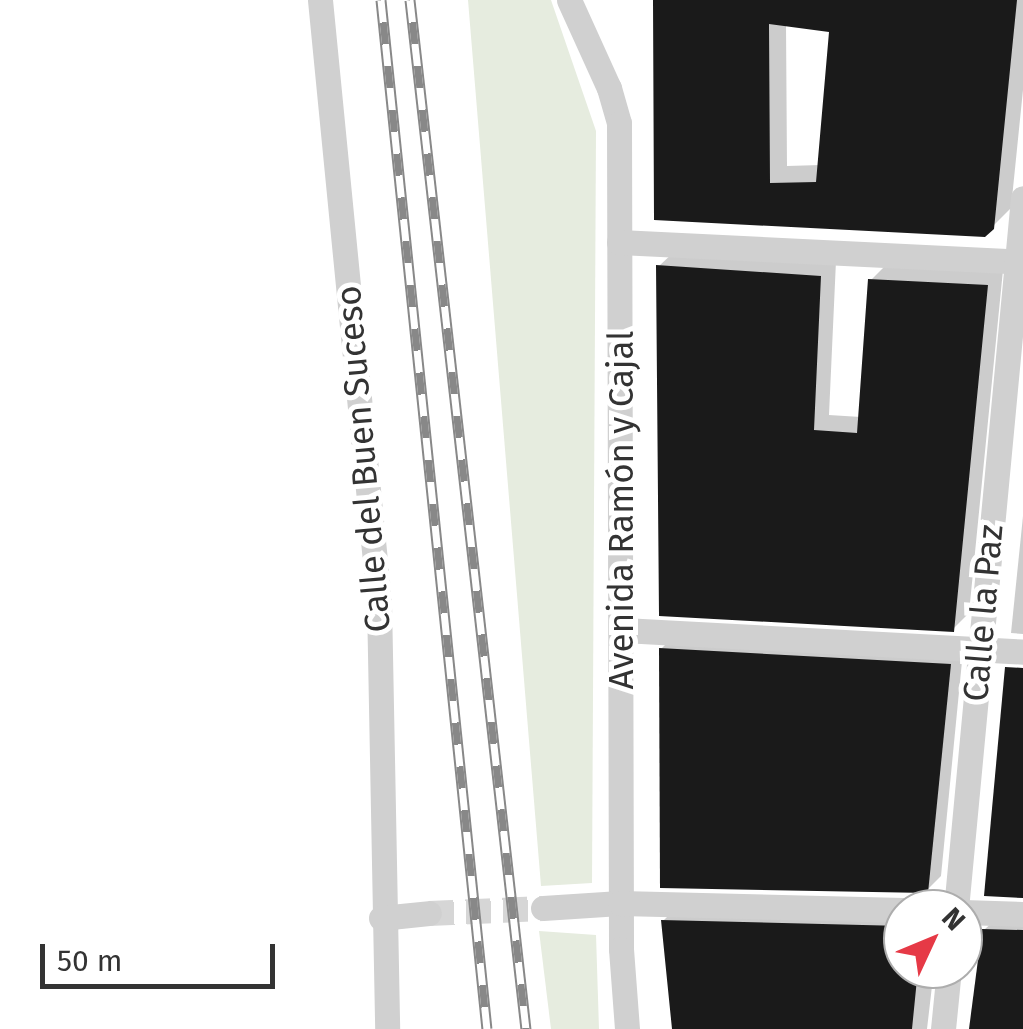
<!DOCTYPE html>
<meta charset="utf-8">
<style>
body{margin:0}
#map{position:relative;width:1023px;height:1029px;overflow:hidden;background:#fff;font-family:"Fira Sans",sans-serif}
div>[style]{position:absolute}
.green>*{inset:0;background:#e6ecdf}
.shadow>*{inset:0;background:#0003}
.building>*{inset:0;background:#1a1a1a}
.minor-tunnel>*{height:25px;margin-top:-12.5px;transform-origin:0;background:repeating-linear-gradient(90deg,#d6d6d6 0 25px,transparent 0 37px)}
.minor>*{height:25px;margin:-12.5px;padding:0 12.5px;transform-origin:12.5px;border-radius:12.5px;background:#d0d0d0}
.rail>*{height:11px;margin-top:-5.5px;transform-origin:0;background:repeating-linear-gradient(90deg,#fff 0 22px,#888 0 44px);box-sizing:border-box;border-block:2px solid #888}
span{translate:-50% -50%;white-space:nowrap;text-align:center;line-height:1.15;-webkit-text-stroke:10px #fff;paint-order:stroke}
.street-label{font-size:35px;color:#333}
.north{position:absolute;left:883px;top:889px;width:100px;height:100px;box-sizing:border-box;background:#fff;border:2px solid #adadad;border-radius:50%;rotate:46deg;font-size:28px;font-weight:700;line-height:40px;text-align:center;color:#333}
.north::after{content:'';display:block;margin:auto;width:35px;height:45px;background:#e63946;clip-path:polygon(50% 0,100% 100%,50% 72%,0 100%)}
.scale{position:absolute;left:40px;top:944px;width:235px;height:45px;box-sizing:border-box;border:5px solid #333;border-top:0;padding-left:12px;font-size:30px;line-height:35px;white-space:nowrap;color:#333;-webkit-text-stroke:8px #fff;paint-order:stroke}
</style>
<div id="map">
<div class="green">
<i style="clip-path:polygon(468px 0,551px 0,596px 131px,592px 883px,541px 886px)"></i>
<i style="clip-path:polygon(539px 931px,596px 935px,599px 1029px,551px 1029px)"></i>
</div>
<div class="shadow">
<i style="clip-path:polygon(evenodd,655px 0,1023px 0,1023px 90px,1011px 208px,985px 234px,657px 218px,655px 0,786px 24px,832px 30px,820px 165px,787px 166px,786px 24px)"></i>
<i style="clip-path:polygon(675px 251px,836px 261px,829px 415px,861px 417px,871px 280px,887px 264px,1003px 270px,969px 613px,953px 629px,659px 266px)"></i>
<i style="clip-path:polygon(1023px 516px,1023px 634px,1011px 633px)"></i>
<i style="clip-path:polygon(675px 635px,963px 651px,941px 876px,927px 890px,661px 649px)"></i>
<i style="clip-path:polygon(681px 903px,917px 909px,903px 909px,903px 969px,934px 969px,927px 1029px,675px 1029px,663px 921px)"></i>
<i style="clip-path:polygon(1001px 914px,1023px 914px,1023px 1029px,971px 1029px,984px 930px)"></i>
</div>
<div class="building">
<i style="clip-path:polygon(evenodd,653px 0,1017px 0,994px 229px,985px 237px,654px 220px,653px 0,769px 24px,829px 32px,816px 182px,770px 183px,769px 24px)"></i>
<i style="clip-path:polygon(656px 265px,821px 276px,814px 430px,857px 433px,868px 279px,988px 285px,954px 632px,659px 616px)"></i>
<i style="clip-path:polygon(659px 648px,951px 664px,928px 893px,660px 888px)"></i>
<i style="clip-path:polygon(1005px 667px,1023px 668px,1023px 898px,984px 896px)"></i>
<i style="clip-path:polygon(661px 920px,903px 926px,903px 969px,918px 969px,912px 1029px,672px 1029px)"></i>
<i style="clip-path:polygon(982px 929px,1023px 930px,1023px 1029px,969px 1029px)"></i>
</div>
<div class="minor-tunnel">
<i style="left:429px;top:913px;width:114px;rotate:-2.5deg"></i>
</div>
<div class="minor">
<i style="left:320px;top:0;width:605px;rotate:84.4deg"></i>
<i style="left:379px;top:602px;width:427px;rotate:88.9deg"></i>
<i style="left:569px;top:0;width:97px;rotate:65.6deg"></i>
<i style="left:609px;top:88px;width:36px;rotate:74deg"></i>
<i style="left:619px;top:123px;width:826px;rotate:89.86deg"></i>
<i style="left:621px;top:949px;width:80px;rotate:85.7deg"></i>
<i style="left:619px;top:242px;width:404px;rotate:2.8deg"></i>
<i style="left:623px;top:630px;width:401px;rotate:3.1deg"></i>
<i style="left:543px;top:908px;width:77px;rotate:-3.7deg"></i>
<i style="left:620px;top:903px;width:283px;rotate:1.4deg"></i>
<i style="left:956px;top:909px;width:714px;rotate:-84.62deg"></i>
<i style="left:963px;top:912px;width:60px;rotate:1.9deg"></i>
<i style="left:381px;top:918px;width:48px;rotate:-5.9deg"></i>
<i style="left:943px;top:1029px;width:60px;rotate:-84.3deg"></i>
</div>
<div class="rail">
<i style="left:381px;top:0;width:1034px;rotate:84.12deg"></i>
<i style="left:410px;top:0;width:1036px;rotate:83.57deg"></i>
</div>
<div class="street-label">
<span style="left:363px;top:459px;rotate:-95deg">Calle del Buen Suceso</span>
<span style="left:621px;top:510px;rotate:-90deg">Avenida Ramón y Cajal</span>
<span style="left:983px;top:613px;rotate:-85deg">Calle la Paz</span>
</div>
<div class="north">N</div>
<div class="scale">50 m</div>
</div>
